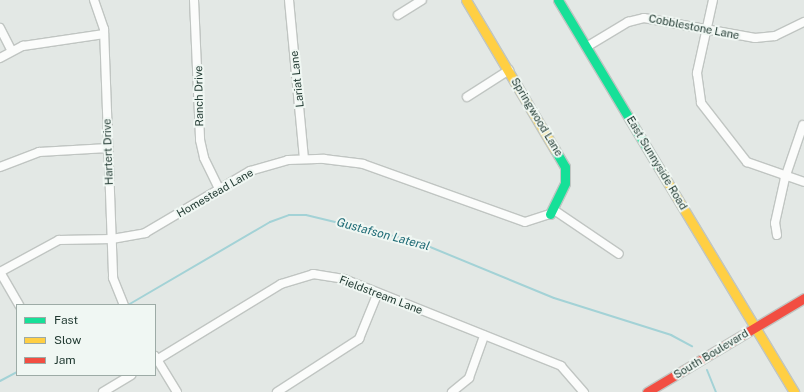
<!DOCTYPE html>
<style>
body{margin:0}
#map{position:relative;width:804px;height:392px;overflow:hidden;background:#e3e8e5;font-family:"Public Sans",sans-serif}
div>[style]{position:absolute}
.stream>*{height:2px;margin:-1px;padding:0 1px;transform-origin:1px;border-radius:1px;background:#a3d2d6}
.roads{filter:drop-shadow(1px 0 #c0c5c2) drop-shadow(-1px 0 #c0c5c2) drop-shadow(0 1px #c0c5c2) drop-shadow(0 -1px #c0c5c2)}
.street>*{height:8px;margin:-4px;padding:0 4px;transform-origin:4px;border-radius:4px;background:#fbfcfb}
.fast>*{height:9px;margin:-4.5px;padding:0 4.5px;transform-origin:4.5px;border-radius:4.5px;background:#16e098}
.slow>*{height:9px;margin:-4.5px;padding:0 4.5px;transform-origin:4.5px;border-radius:4.5px;background:#ffcf43}
.jam>*{height:9px;margin:-4.5px;padding:0 4.5px;transform-origin:4.5px;border-radius:4.5px;background:#f24e42}
span{translate:-50% -50%;white-space:nowrap;text-align:center;line-height:1.15;-webkit-text-stroke:4px #f0f7f3;paint-order:stroke}
.street-label{font-size:11px;color:#213a32}
.water-label{font-size:12px;color:#1d6a75;font-style:italic}
.legend{position:absolute;left:16px;top:304px;width:140px;height:72px;box-sizing:border-box;background:#f0f7f3;border:1px solid #9daba6;margin:0;padding:5px 7px;list-style:none;font-size:12px;color:#213a32}
.legend li{display:flex;align-items:center;gap:8px;height:20px}
.legend b{width:20px;border:1px solid #9daba6}
</style>
<div id="map">
<div class="stream">
<i style="left:128px;top:305px;width:164px;rotate:-30.3deg"></i>
<i style="left:270px;top:222px;width:20px;rotate:-20deg"></i>
<i style="left:289px;top:215px;width:17px"></i>
<i style="left:306px;top:215px;width:115px;rotate:13.6deg"></i>
<i style="left:418px;top:242px;width:147px;rotate:22.4deg"></i>
<i style="left:554px;top:298px;width:123px;rotate:17.5deg"></i>
<i style="left:671px;top:335px;width:24px;rotate:28deg"></i>
<i style="left:707px;top:370px;width:24px;rotate:68deg"></i>
<i style="left:0;top:381px;width:19px;rotate:-28deg"></i>
</div>
<div class="roads">
<div class="street">
<i style="left:94px;top:0;width:31px;rotate:71deg"></i>
<i style="left:104px;top:29px;width:249px;rotate:87.9deg"></i>
<i style="left:113px;top:278px;width:29px;rotate:68deg"></i>
<i style="left:194px;top:0;width:140px;rotate:87.5deg"></i>
<i style="left:200px;top:140px;width:18px;rotate:77deg"></i>
<i style="left:204px;top:158px;width:34px;rotate:64deg"></i>
<i style="left:289px;top:0;width:159px;rotate:84.6deg"></i>
<i style="left:713px;top:0;width:75px;rotate:102.4deg"></i>
<i style="left:697px;top:73px;width:30px;rotate:82deg"></i>
<i style="left:701px;top:103px;width:75px;rotate:52.1deg"></i>
<i style="left:747px;top:162px;width:60px;rotate:19.3deg"></i>
<i style="left:398px;top:15px;width:28px;rotate:-32deg"></i>
<i style="left:0;top:28px;width:25px;rotate:63deg"></i>
<i style="left:588px;top:46px;width:47px;rotate:-31deg"></i>
<i style="left:628px;top:22px;width:16px;rotate:-14deg"></i>
<i style="left:644px;top:18px;width:113px;rotate:10.2deg"></i>
<i style="left:755px;top:38px;width:20px;rotate:-6deg"></i>
<i style="left:775px;top:36px;width:32px;rotate:-26deg"></i>
<i style="left:0;top:58px;width:26px;rotate:-28deg"></i>
<i style="left:23px;top:46px;width:82px;rotate:-8.4deg"></i>
<i style="left:467px;top:97px;width:50px;rotate:-32.7deg"></i>
<i style="left:0;top:167px;width:42px;rotate:-21deg"></i>
<i style="left:39px;top:152px;width:69px;rotate:-3.3deg"></i>
<i style="left:554px;top:210px;width:78px;rotate:34.1deg"></i>
<i style="left:777px;top:235px;width:12px;rotate:-99deg"></i>
<i style="left:775px;top:223px;width:46px;rotate:-77.5deg"></i>
<i style="left:785px;top:178px;width:56px;rotate:-71.2deg"></i>
<i style="left:0;top:272px;width:67px;rotate:-28.5deg"></i>
<i style="left:59px;top:240px;width:53px;rotate:-1.1deg"></i>
<i style="left:112px;top:239px;width:34px;rotate:-10deg"></i>
<i style="left:145px;top:233px;width:122px;rotate:-30.6deg"></i>
<i style="left:250px;top:171px;width:40px;rotate:-16deg"></i>
<i style="left:288px;top:160px;width:36px;rotate:-2deg"></i>
<i style="left:324px;top:159px;width:39px;rotate:7deg"></i>
<i style="left:363px;top:164px;width:172px;rotate:19.7deg"></i>
<i style="left:525px;top:222px;width:26px;rotate:-18deg"></i>
<i style="left:0;top:272px;width:38px;rotate:60deg"></i>
<i style="left:155px;top:356px;width:42px;rotate:58.6deg"></i>
<i style="left:155px;top:361px;width:148px;rotate:-31.4deg"></i>
<i style="left:281px;top:284px;width:34px;rotate:-17deg"></i>
<i style="left:313px;top:274px;width:31px;rotate:9deg"></i>
<i style="left:344px;top:279px;width:234px;rotate:21.8deg"></i>
<i style="left:561px;top:366px;width:35px;rotate:49deg"></i>
<i style="left:103px;top:392px;width:33px;rotate:-31deg"></i>
<i style="left:277px;top:392px;width:98px;rotate:-32.9deg"></i>
<i style="left:359px;top:339px;width:48px;rotate:-67.8deg"></i>
<i style="left:452px;top:392px;width:22px;rotate:-39deg"></i>
<i style="left:469px;top:378px;width:45px;rotate:-70.3deg"></i>
</div>
<div class="fast">
<i style="left:558px;top:0;width:196px;rotate:59deg"></i>
<i style="left:550px;top:214px;width:34px;rotate:-64deg"></i>
<i style="left:565px;top:183px;width:16px;rotate:-90deg"></i>
<i style="left:565px;top:167px;width:20px;rotate:-120deg"></i>
</div>
<div class="slow">
<i style="left:466px;top:0;width:174px;rotate:59.3deg"></i>
<i style="left:659px;top:168px;width:262px;rotate:58.9deg"></i>
</div>
<div class="jam">
<i style="left:647px;top:392px;width:183px;rotate:-30.9deg"></i>
</div>
</div>
<div class="street-label">
<span style="left:694px;top:27px;rotate:11deg">Cobblestone Lane</span>
<span style="left:297px;top:79px;rotate:-96deg">Lariat Lane</span>
<span style="left:199px;top:96px;rotate:-91deg">Ranch Drive</span>
<span style="left:537px;top:117px;rotate:59deg">Springwood Lane</span>
<span style="left:108px;top:152px;rotate:-92deg">Hartert Drive</span>
<span style="left:657px;top:163px;rotate:59deg">East Sunnyside Road</span>
<span style="left:215px;top:193px;rotate:-30deg">Homestead Lane</span>
<span style="left:381px;top:295px;rotate:21deg">Fieldstream Lane</span>
<span style="left:711px;top:354px;rotate:-31deg">South Boulevard</span>
</div>
<div class="water-label">
<span style="left:383px;top:235px;rotate:15deg">Gustafson Lateral</span>
</div>
<ul class="legend">
<li><b style="height:5px;background:#16e098"></b>Fast</li>
<li><b style="height:5px;background:#ffcf43"></b>Slow</li>
<li><b style="height:5px;background:#f24e42"></b>Jam</li>
</ul>
</div>
